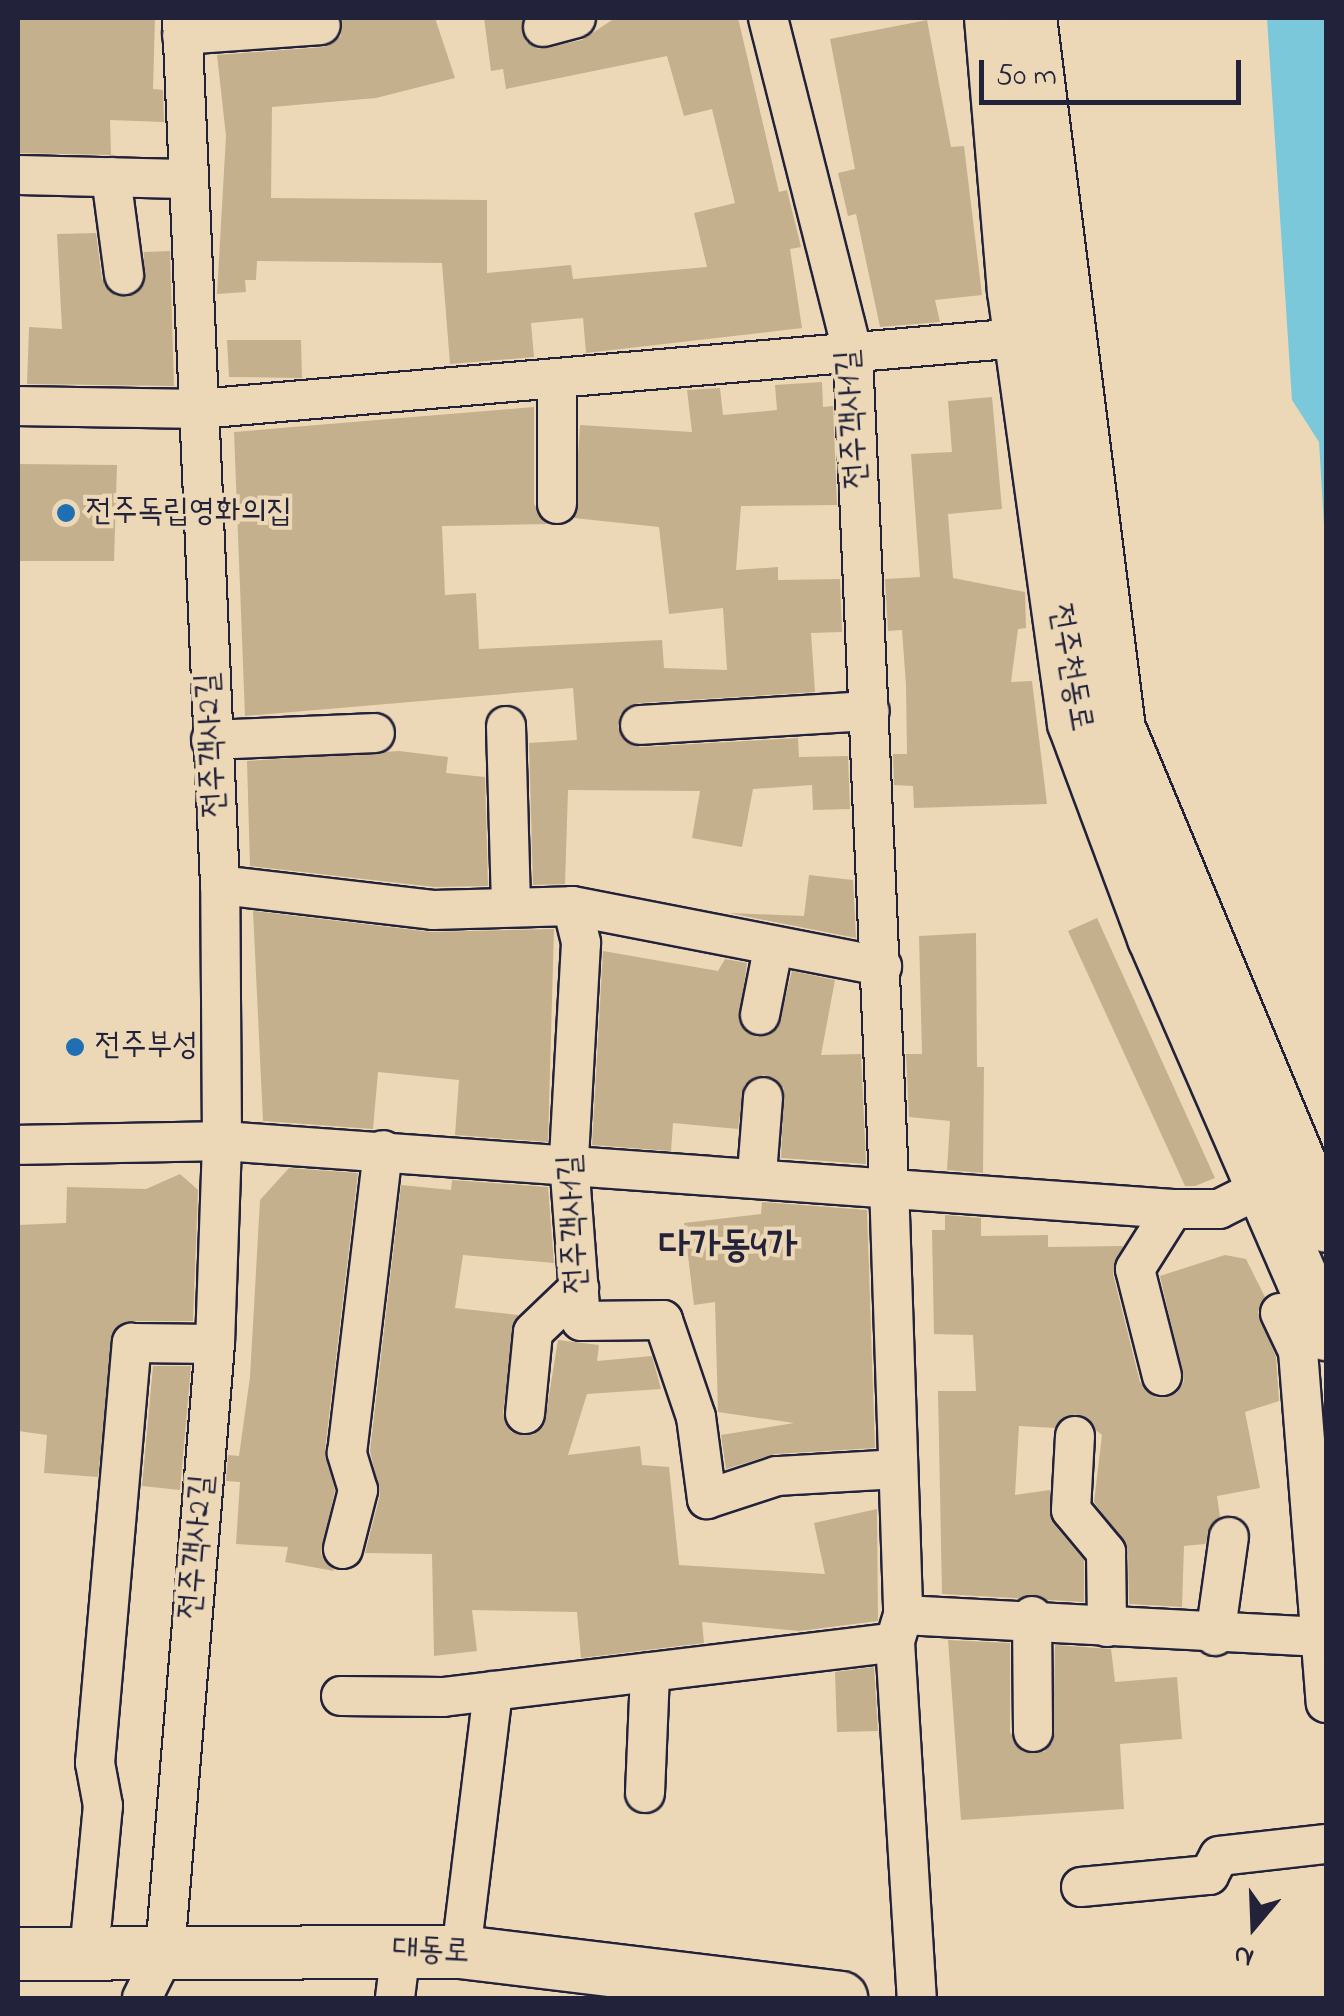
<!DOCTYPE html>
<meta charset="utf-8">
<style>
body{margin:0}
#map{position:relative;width:1344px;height:2016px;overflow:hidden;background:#ecd8b6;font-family:"Indie Flower","Poor Story",sans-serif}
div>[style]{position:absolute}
.water>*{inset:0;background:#7ac8d9}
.building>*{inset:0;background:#c5b08d}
.roads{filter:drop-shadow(2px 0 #22223b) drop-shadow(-2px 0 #22223b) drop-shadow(0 2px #22223b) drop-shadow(0 -2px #22223b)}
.street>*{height:38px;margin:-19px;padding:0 19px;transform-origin:19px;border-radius:19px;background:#ecd8b6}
.secondary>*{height:52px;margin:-26px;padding:0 26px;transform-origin:26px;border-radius:26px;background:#ecd8b6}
.dots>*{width:28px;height:28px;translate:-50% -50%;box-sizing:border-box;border:5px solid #ecd8b6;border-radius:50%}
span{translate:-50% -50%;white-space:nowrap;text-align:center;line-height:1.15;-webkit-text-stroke:8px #ecd8b6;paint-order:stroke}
.street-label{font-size:32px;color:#22223b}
.poi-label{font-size:32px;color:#22223b}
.left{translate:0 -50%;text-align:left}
.quarter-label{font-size:38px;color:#22223b;font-weight:700}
.frame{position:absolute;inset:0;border:20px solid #22223b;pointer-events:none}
.north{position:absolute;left:1204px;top:1876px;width:100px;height:100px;-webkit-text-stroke:8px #ecd8b6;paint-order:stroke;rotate:199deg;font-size:28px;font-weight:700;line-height:40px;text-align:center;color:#22223b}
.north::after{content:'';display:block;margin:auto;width:35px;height:45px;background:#22223b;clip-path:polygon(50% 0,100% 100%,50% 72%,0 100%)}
.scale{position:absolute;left:979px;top:60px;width:262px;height:45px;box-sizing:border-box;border:5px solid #22223b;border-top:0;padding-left:12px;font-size:30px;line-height:35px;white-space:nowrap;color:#22223b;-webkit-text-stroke:8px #ecd8b6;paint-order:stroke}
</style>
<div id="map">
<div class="water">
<i style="clip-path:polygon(1267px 18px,1326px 18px,1326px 558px,1319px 442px,1292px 400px)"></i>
</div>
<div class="building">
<i style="clip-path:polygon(18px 18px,155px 18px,153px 89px,163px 90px,164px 122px,110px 120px,111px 155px,18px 153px)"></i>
<i style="clip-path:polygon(342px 18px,435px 18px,455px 78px,376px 98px,272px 107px,271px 198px,487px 200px,487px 273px,571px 265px,573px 279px,707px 267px,694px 213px,735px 203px,712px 109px,684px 116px,667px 56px,506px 89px,503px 69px,491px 71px,484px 18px,522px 18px,525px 41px,538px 49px,582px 40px,615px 18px,738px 18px,779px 192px,787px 190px,801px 247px,790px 249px,802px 328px,586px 353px,583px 318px,531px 323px,534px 357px,450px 364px,442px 263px,257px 261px,256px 280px,245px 280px,246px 292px,217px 294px,226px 136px,217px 55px,324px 47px,341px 36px)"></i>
<i style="clip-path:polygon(927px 20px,951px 147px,964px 146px,982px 295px,935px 300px,940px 322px,880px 327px,856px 214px,848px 216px,838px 173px,855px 169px,830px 39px)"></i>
<i style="clip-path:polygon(96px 233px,102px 279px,116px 296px,144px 284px,144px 252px,170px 251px,174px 386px,27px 384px,29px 327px,62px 329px,57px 234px)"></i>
<i style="clip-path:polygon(227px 340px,301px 340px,302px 378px,229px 377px)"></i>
<i style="clip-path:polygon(822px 382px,823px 407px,833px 406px,837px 505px,741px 506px,736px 570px,778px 567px,778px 580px,840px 579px,842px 632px,811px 633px,815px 692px,639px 703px,620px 714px,618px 727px,640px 747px,798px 738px,799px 757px,848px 756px,850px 809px,813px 810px,812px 785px,753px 789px,742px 847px,692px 838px,700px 791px,568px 790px,565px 884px,533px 885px,529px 743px,577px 740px,573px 688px,245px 716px,234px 432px,534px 407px,534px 504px,548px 524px,442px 526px,445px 595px,476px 593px,479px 649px,662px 640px,664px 668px,727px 670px,723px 608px,669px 614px,659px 527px,574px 518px,580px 425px,692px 432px,687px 390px,720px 388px,723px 415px,777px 410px,775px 385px)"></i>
<i style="clip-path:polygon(992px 397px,1002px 509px,948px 514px,953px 578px,1025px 592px,1026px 628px,1018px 629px,1011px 682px,1032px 681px,1047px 804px,914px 808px,913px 786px,894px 785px,893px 754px,907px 754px,906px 685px,902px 630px,888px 631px,885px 579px,920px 577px,911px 454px,952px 452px,948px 401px)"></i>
<i style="clip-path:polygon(18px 464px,117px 465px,114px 561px,18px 561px)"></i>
<i style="clip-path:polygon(399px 751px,448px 757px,446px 773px,485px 777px,488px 886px,434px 887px,250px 866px,247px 761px)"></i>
<i style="clip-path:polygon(809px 875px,853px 880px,856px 938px,729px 913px,804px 916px)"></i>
<i style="clip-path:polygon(253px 911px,431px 932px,554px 929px,548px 1142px,455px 1135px,459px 1080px,378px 1072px,373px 1129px,263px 1121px)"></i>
<i style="clip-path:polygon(1097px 918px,1215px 1178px,1195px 1186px,1185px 1186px,1068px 931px)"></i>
<i style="clip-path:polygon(976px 933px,977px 1067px,984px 1067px,983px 1173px,947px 1170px,950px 1121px,909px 1117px,906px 1054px,922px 1054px,919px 936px)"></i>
<i style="clip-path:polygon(603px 951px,718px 971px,725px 959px,747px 963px,739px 1021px,757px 1037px,777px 1029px,792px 971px,835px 980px,821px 1055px,861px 1054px,866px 1164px,781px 1158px,784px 1088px,764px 1075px,744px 1085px,738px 1129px,673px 1123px,671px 1151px,592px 1145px)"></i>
<i style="clip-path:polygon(289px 1168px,358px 1173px,325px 1450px,335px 1490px,321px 1554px,334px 1571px,285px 1562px,288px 1547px,236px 1544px,240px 1482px,226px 1481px,228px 1455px,239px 1456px,250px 1377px,260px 1200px)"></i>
<i style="clip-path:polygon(180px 1174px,198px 1190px,193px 1321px,131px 1321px,114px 1330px,98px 1477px,44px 1473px,47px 1435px,18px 1431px,18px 1225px,66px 1223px,67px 1187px,146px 1189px)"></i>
<i style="clip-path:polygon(452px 1180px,548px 1187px,554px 1263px,463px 1255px,455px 1308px,518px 1315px,503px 1412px,511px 1432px,533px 1435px,544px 1426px,558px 1340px,599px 1345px,597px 1361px,652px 1356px,661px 1389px,587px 1394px,568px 1455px,640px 1446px,642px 1465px,669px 1467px,679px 1565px,825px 1574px,814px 1523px,877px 1509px,878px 1621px,799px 1631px,702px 1622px,704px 1643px,581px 1658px,577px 1612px,472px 1610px,477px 1651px,434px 1656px,432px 1554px,365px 1553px,380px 1495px,370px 1451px,401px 1185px,451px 1190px)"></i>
<i style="clip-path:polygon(762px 1202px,867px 1210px,875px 1448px,775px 1454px,726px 1469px,721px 1435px,794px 1423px,718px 1412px,715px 1302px,694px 1305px,684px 1223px,761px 1214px)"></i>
<i style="clip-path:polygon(945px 1215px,981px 1218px,981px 1236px,1048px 1235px,1048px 1247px,1123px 1246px,1113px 1274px,1140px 1382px,1157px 1398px,1177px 1393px,1184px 1381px,1160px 1276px,1225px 1255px,1246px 1259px,1265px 1297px,1258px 1312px,1276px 1357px,1279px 1401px,1245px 1412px,1260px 1488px,1217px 1496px,1220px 1517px,1205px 1544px,1184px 1546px,1182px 1607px,1129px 1604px,1128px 1550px,1094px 1502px,1102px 1435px,1075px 1414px,1055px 1428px,1019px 1426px,1015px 1495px,1050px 1490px,1053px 1523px,1084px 1560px,1084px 1602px,942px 1594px,938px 1391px,976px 1391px,973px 1335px,934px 1334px,932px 1230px,945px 1230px)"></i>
<i style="clip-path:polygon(153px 1366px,191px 1366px,180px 1490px,142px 1486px)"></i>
<i style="clip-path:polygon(948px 1640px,1010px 1643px,1010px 1732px,1023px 1752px,1044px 1752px,1053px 1742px,1055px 1645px,1111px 1649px,1115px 1682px,1177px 1677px,1182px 1739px,1120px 1744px,1124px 1809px,961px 1820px)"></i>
<i style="clip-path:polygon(874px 1667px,878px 1731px,837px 1732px,835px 1672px)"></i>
</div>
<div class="roads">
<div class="street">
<i style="left:768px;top:18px;width:348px;rotate:75.8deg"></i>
<i style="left:853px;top:355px;width:830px;rotate:87.51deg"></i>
<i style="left:889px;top:1184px;width:431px;rotate:88.1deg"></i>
<i style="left:903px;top:1615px;width:28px;rotate:107deg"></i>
<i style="left:895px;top:1642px;width:357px;rotate:86.5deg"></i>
<i style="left:543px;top:27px;width:34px;rotate:-15deg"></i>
<i style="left:182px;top:35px;width:139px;rotate:-4.1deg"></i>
<i style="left:18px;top:175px;width:166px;rotate:1.4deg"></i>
<i style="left:111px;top:177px;width:99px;rotate:82.4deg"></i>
<i style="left:18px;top:406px;width:181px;rotate:0.9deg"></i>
<i style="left:199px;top:409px;width:823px;rotate:-4.95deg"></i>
<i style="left:557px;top:504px;width:124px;rotate:-90deg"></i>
<i style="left:640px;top:725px;width:230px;rotate:-3.5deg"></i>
<i style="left:506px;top:726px;width:180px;rotate:88.4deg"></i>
<i style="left:211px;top:740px;width:164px;rotate:-2.4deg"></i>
<i style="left:220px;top:885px;width:214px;rotate:6.7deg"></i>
<i style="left:433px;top:910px;width:139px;rotate:-1.6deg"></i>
<i style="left:572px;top:906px;width:316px;rotate:11deg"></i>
<i style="left:572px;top:906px;width:38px;rotate:76deg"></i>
<i style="left:581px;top:943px;width:218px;rotate:93.2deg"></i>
<i style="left:569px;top:1161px;width:160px;rotate:85.7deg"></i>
<i style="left:581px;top:1321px;width:82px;rotate:-0.7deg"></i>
<i style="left:663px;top:1320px;width:102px;rotate:71.2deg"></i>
<i style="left:696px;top:1417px;width:83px;rotate:82.4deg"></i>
<i style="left:707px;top:1499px;width:74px;rotate:-18.2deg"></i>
<i style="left:777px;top:1476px;width:120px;rotate:-3.3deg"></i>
<i style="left:760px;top:1015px;width:67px;rotate:-78.9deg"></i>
<i style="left:18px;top:1145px;width:204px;rotate:-1.1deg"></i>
<i style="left:222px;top:1141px;width:953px;rotate:4.09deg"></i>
<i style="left:1173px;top:1209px;width:46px"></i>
<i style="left:1219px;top:1209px;width:47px;rotate:-26.6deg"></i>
<i style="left:757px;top:1174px;width:77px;rotate:-85.5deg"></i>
<i style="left:1280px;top:1313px;width:42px;rotate:64.7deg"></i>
<i style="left:1298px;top:1351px;width:353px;rotate:85.5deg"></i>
<i style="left:1162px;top:1376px;width:110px;rotate:-104.2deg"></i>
<i style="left:1135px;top:1269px;width:71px;rotate:-57.7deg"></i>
<i style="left:525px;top:1414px;width:82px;rotate:-84.4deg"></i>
<i style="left:533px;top:1332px;width:64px;rotate:-43.7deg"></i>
<i style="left:1075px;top:1436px;width:74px;rotate:93.1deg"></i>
<i style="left:1071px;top:1510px;width:55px;rotate:50.2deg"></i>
<i style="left:1106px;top:1552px;width:75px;rotate:89.2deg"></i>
<i style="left:343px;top:1549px;width:61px;rotate:-75.7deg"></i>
<i style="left:358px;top:1490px;width:39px;rotate:-107deg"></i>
<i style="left:347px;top:1453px;width:305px;rotate:-83.2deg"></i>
<i style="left:903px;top:1615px;width:424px;rotate:3deg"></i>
<i style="left:1032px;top:1616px;width:116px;rotate:89.5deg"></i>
<i style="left:1215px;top:1636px;width:100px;rotate:-82deg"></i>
<i style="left:341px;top:1696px;width:102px;rotate:0.6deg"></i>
<i style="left:443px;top:1697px;width:455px;rotate:-6.9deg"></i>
<i style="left:645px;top:1793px;width:121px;rotate:-87.6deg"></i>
<i style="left:1081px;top:1887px;width:129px;rotate:-5.4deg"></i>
<i style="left:1209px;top:1875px;width:21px;rotate:-62deg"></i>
<i style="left:1219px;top:1856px;width:108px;rotate:-6.4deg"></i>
<i style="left:461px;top:1952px;width:263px;rotate:-83deg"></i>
<i style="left:89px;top:1953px;width:148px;rotate:-84.6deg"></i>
<i style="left:103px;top:1806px;width:44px;rotate:-100.5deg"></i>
<i style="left:95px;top:1763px;width:422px;rotate:-85deg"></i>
<i style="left:132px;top:1343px;width:83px;rotate:0.7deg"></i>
<i style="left:142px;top:1998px;width:51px;rotate:-63.4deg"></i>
<i style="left:165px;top:1952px;width:610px;rotate:-85.3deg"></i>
<i style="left:215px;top:1344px;width:203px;rotate:-88deg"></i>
<i style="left:222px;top:1141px;width:256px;rotate:-90.4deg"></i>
<i style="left:220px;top:885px;width:868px;rotate:-92.51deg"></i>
<i style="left:395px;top:1998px;width:49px;rotate:-83deg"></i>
</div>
<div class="secondary">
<i style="left:991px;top:18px;width:274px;rotate:85.2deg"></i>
<i style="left:1014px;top:291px;width:436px;rotate:82.1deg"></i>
<i style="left:1074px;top:723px;width:229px;rotate:69.6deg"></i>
<i style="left:1154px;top:938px;width:432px;rotate:66.5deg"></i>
<i style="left:1030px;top:18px;width:717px;rotate:82.87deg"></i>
<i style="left:1119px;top:729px;width:538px;rotate:67.39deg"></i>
<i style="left:18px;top:1954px;width:443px;rotate:-0.3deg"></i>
<i style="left:461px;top:1952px;width:383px;rotate:6.9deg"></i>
</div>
</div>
<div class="dots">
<i style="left:66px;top:513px;background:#1f6fb2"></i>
<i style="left:75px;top:1047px;background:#1f6fb2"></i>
</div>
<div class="street-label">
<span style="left:854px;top:419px;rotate:-94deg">전주객사1길</span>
<span style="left:1069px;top:668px;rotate:80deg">전주천동로</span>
<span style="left:213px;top:745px;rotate:-93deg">전주객사2길</span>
<span style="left:575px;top:1224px;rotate:-93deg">전주객사1길</span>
<span style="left:198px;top:1547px;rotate:-85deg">전주객사2길</span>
<span style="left:431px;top:1952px;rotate:3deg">대동로</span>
</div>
<div class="poi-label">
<span class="left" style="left:86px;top:513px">전주독립영화의집</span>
<span class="left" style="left:95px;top:1047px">전주부성</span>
</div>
<div class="quarter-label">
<span style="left:728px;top:1248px">다가동4가</span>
</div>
<div class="frame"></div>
<div class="north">N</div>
<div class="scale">50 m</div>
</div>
